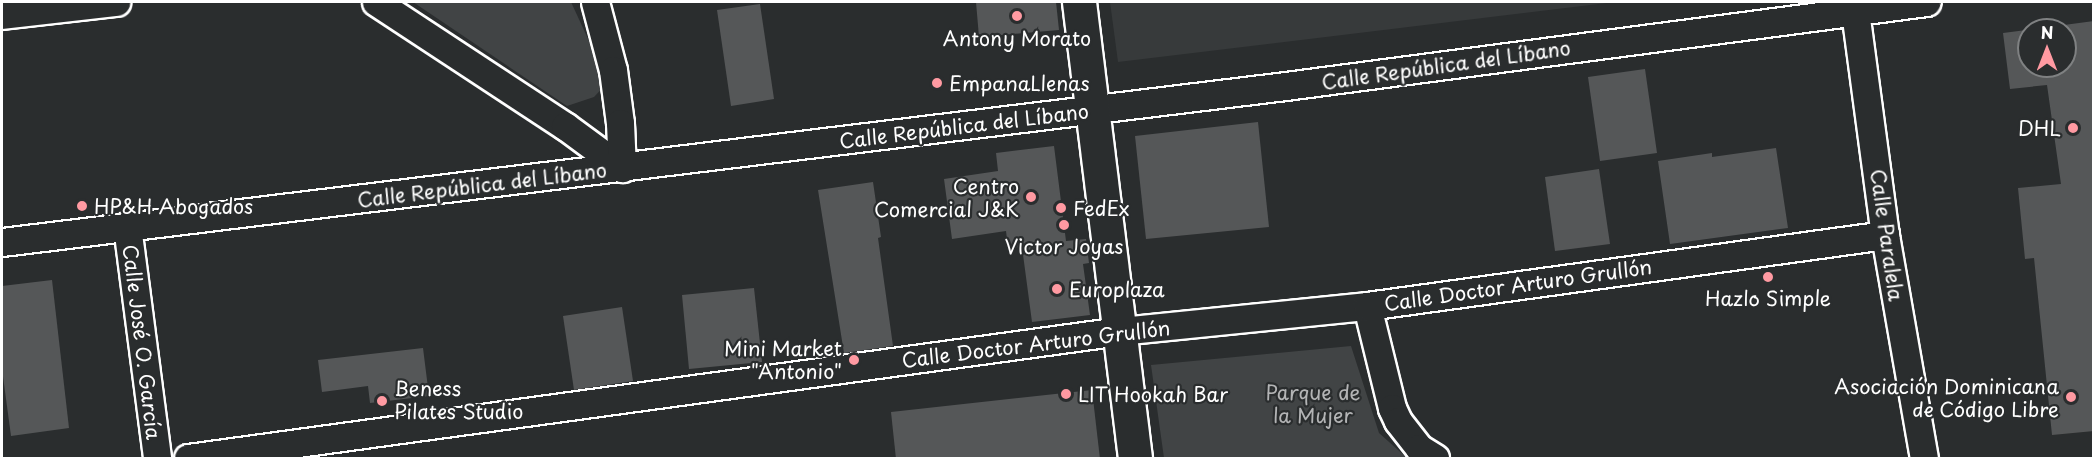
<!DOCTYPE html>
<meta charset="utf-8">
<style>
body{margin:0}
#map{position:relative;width:2095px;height:460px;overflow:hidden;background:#2a2d2e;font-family:"Playpen Sans",sans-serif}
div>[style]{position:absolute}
.built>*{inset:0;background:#373a3b}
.green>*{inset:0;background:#414445}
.building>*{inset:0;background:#555758}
.roads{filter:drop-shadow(2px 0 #fff) drop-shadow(-2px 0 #fff) drop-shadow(0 2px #fff) drop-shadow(0 -2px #fff)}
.street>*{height:27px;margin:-13.5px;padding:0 13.5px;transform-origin:13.5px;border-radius:13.5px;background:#2a2d2e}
.secondary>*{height:33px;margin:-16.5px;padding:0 16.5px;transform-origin:16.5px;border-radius:16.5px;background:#2a2d2e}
.dots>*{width:16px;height:16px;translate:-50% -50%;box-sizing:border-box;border:3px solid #2a2d2e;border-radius:50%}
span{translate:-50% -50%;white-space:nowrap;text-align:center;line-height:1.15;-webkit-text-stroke:4.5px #2a2d2e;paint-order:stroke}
.poi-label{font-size:20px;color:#fff}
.left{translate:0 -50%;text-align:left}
.right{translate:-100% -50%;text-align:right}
.street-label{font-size:20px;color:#fff}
.park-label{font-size:20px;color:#b3b4b5}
.frame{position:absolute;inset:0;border:3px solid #fff;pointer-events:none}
.north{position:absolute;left:2017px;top:18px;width:60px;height:60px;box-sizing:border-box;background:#2a2d2e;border:2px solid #7f8182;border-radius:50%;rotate:0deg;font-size:16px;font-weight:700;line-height:24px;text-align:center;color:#fff}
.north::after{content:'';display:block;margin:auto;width:21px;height:27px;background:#ff9aa2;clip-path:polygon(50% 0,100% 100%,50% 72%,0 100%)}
</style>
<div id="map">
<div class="built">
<i style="clip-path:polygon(1110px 2px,1615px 2px,1118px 62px)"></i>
</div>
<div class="green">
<i style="clip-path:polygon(413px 2px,571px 2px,608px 82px,594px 97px,567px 106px)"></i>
<i style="clip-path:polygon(1351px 346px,1379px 433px,1407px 458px,1164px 458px,1151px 365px)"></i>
</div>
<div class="building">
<i style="clip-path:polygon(976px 2px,1056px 2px,1059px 30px,979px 37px)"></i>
<i style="clip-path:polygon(760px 4px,774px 99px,731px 106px,717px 10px)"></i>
<i style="clip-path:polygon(evenodd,2094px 21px,2094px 431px,2052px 435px,2034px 258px,2025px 259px,2018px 188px,2061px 184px,2047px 85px,2010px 89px,2003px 33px,2094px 21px,2029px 30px,2065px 30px,2065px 66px,2029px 66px,2029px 30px)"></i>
<i style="clip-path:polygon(1645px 69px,1657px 153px,1600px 161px,1588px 77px)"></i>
<i style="clip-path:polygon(1258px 122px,1269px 227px,1146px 239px,1135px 136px)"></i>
<i style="clip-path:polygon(1054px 146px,1066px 241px,1086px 239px,1089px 263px,1083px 264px,1090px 315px,1032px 322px,1022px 247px,1008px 248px,1006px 231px,952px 239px,944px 179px,998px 171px,996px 153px)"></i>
<i style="clip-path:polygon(1776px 148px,1788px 228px,1670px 244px,1658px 161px,1712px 153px,1712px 157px)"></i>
<i style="clip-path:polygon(1599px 169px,1610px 244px,1555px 251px,1545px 177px)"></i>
<i style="clip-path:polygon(873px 182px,881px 237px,878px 238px,893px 346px,844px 353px,818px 190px)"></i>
<i style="clip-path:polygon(52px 280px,69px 428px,11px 436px,2px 369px,2px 286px)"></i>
<i style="clip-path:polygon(754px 288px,762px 362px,689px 369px,682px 295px)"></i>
<i style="clip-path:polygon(622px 307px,633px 381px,574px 390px,563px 316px)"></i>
<i style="clip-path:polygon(423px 348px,429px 396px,370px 403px,368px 386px,322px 392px,318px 360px)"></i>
<i style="clip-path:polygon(1092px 390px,1100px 459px,896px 459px,891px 412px)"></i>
</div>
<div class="roads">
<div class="street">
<i style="left:376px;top:2px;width:226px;rotate:33.3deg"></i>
<i style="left:565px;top:126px;width:71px;rotate:36.4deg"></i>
<i style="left:595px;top:2px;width:70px;rotate:75.2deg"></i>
<i style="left:613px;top:70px;width:53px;rotate:82.5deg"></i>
<i style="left:620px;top:123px;width:45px;rotate:87.5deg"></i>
<i style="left:1855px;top:11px;width:226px;rotate:82.4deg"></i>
<i style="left:1885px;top:235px;width:226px;rotate:80.1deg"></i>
<i style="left:2px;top:15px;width:115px;rotate:-6.5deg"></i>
<i style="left:127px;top:226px;width:234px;rotate:82.6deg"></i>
<i style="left:2px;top:242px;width:1285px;rotate:-6.93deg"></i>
<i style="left:1278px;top:87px;width:654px;rotate:-7.47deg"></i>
<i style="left:1367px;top:306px;width:105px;rotate:76.2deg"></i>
<i style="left:1392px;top:408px;width:14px;rotate:65deg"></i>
<i style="left:1398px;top:421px;width:34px;rotate:52deg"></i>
<i style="left:1419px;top:448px;width:19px;rotate:32deg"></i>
<i style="left:188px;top:458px;width:941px;rotate:-7.76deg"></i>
<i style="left:1120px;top:331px;width:248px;rotate:-5.8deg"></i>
<i style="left:1367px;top:306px;width:523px;rotate:-7.8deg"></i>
</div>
<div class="secondary">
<i style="left:1079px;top:2px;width:459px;rotate:83deg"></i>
</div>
</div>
<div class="dots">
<i style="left:1017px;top:16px;background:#ff9aa2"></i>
<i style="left:937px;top:83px;background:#ff9aa2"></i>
<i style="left:2073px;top:128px;background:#ff9aa2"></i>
<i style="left:1031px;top:197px;background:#ff9aa2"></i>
<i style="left:82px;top:206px;background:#ff9aa2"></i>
<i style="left:1061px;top:208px;background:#ff9aa2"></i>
<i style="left:1064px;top:225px;background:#ff9aa2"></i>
<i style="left:1768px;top:277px;background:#ff9aa2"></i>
<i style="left:1057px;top:289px;background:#ff9aa2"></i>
<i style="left:854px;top:360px;background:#ff9aa2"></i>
<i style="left:1066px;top:394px;background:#ff9aa2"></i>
<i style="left:2071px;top:397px;background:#ff9aa2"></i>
<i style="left:382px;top:401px;background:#ff9aa2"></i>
</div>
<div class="poi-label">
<span style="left:1017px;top:38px">Antony Morato</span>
<span class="left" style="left:949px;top:83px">EmpanaLlenas</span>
<span class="right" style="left:2061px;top:128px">DHL</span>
<span class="right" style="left:1019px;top:198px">Centro<br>Comercial J&amp;K</span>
<span class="left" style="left:94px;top:206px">HP&amp;H Abogados</span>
<span class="left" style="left:1073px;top:208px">FedEx</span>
<span style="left:1064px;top:246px">Victor Joyas</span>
<span class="left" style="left:1069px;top:289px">Europlaza</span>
<span style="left:1768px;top:298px">Hazlo Simple</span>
<span class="right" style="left:842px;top:360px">Mini Market<br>"Antonio"</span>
<span class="right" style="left:2059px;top:398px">Asociación Dominicana<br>de Código Libre</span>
<span class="left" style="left:394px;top:400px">Beness<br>Pilates Studio</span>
<span class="left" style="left:1078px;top:394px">LIT Hookah Bar</span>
</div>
<div class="street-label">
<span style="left:1446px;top:65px;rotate:-8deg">Calle República del Líbano</span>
<span style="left:964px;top:126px;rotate:-7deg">Calle República del Líbano</span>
<span style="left:482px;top:185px;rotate:-7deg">Calle República del Líbano</span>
<span style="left:1887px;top:235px;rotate:82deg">Calle Paralela</span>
<span style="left:1518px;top:285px;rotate:-8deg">Calle Doctor Arturo Grullón</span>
<span style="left:142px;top:342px;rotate:83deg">Calle José O. García</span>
<span style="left:1036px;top:344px;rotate:-7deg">Calle Doctor Arturo Grullón</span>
</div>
<div class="park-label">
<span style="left:1313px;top:404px">Parque de<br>la Mujer</span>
</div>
<div class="frame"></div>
<div class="north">N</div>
</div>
